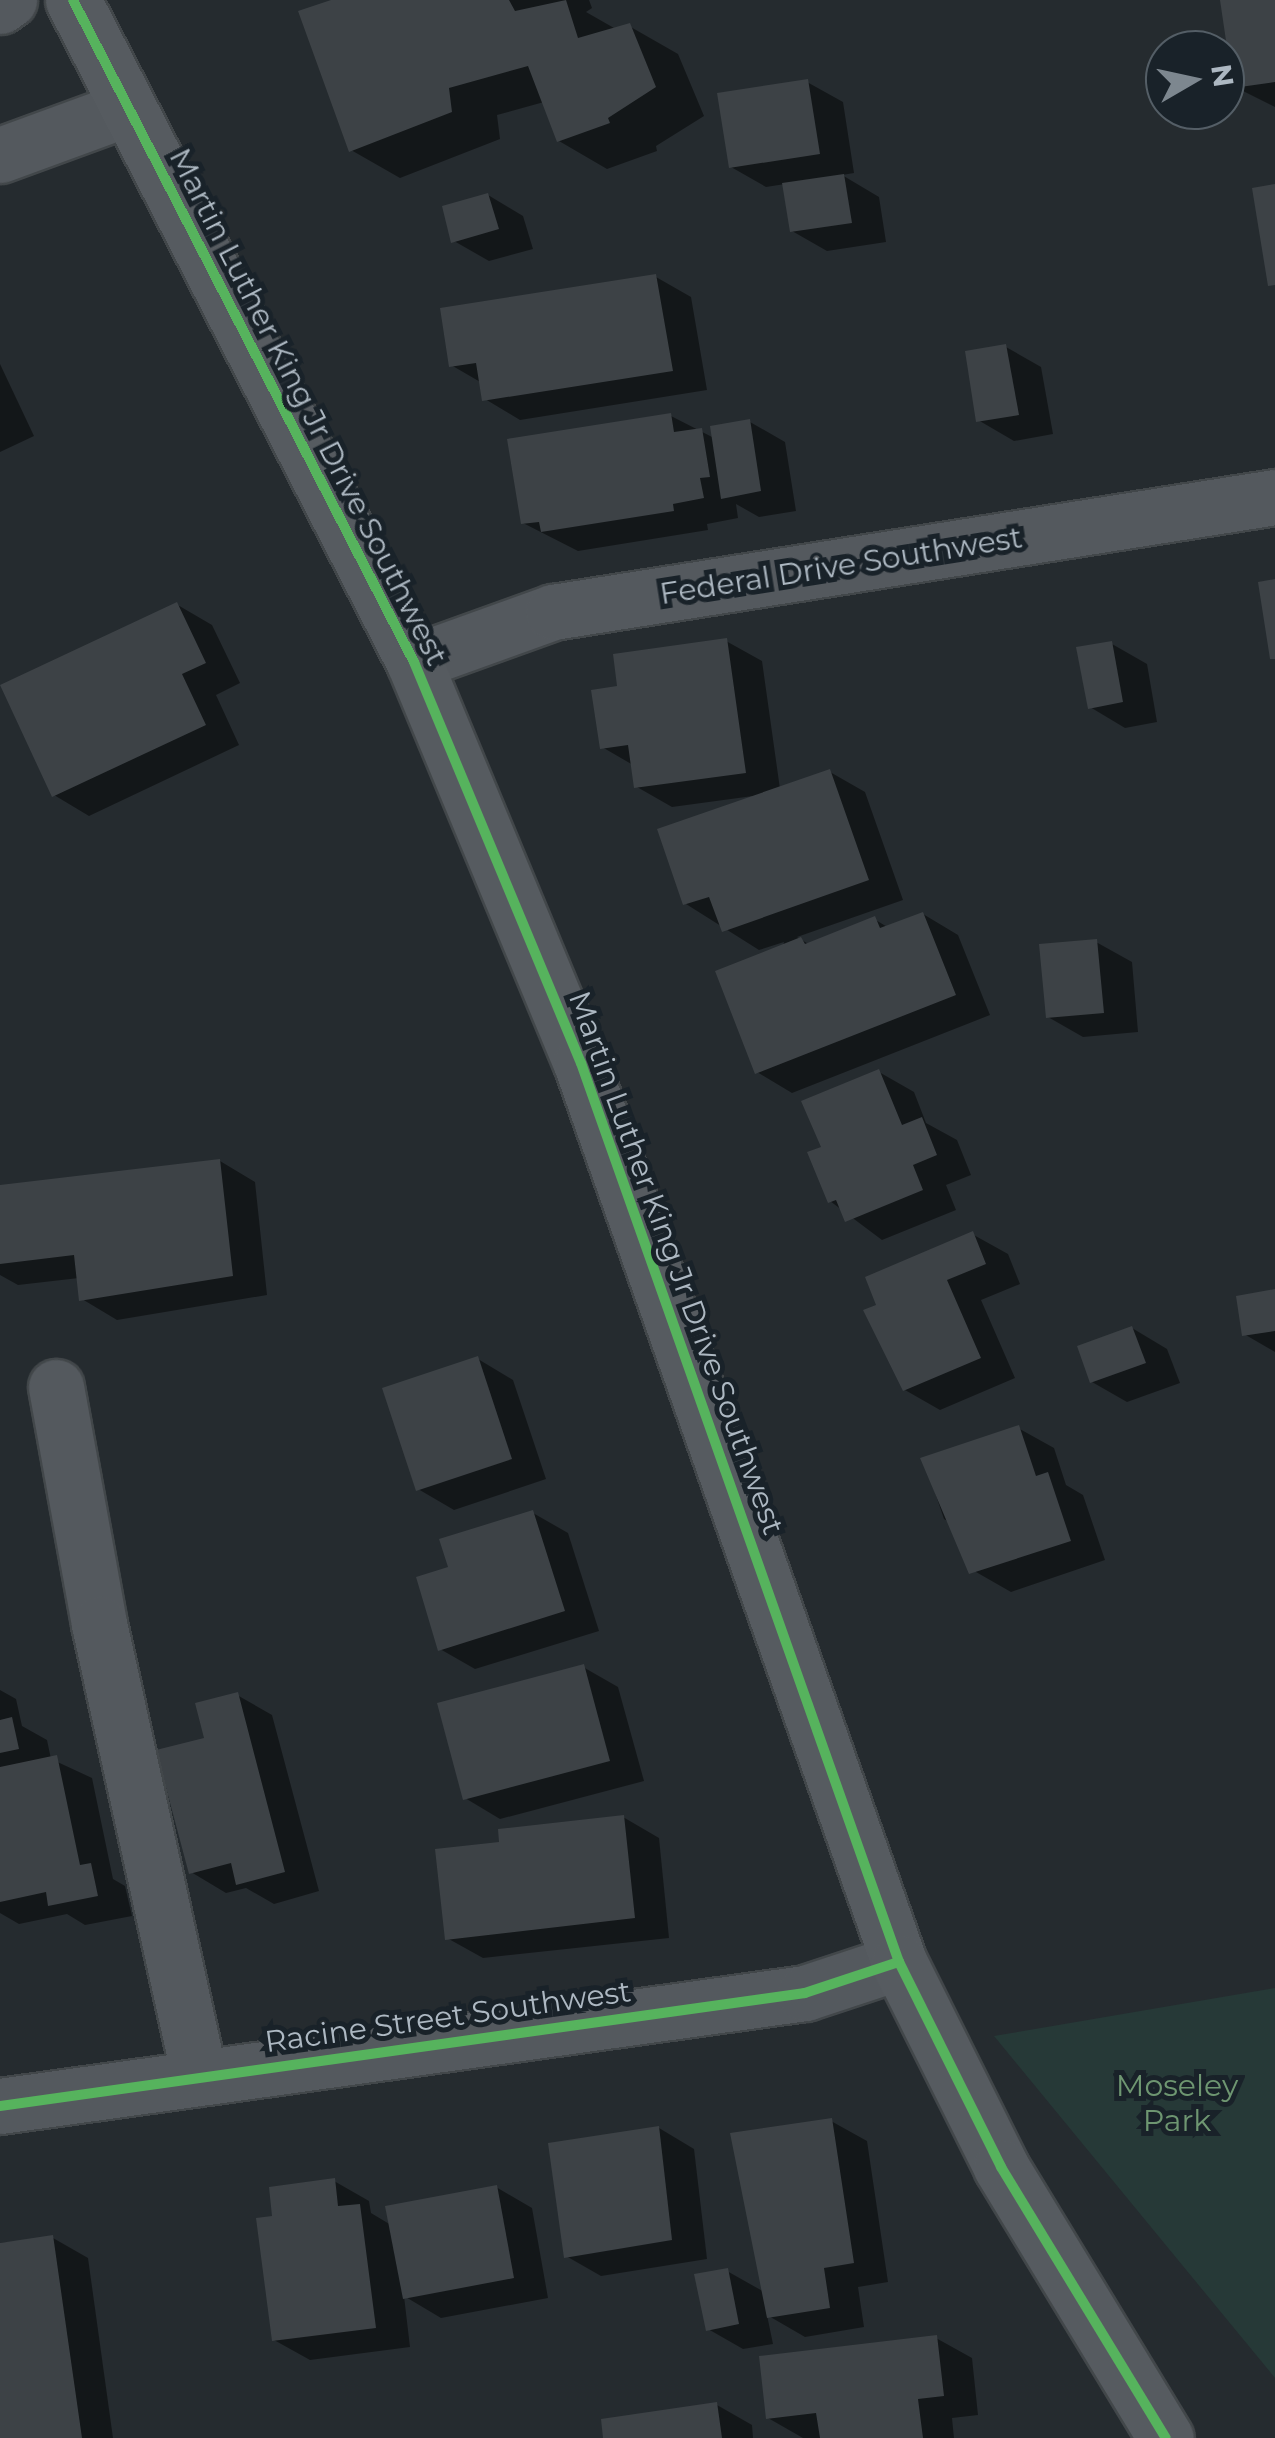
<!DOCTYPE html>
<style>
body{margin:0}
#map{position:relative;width:1275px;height:2438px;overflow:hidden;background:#252b2f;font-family:Montserrat,sans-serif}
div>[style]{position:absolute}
.green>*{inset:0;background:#263937}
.shadow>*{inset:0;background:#0007}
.building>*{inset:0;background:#3d4246}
.roads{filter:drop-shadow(2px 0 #42474a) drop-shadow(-2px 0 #42474a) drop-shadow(0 2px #42474a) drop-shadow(0 -2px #42474a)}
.minor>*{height:55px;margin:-27.5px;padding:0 27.5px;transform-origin:27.5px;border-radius:27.5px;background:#54595e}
.major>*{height:55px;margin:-27.5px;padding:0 27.5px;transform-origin:27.5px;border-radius:27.5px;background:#565b60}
.cycleway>*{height:10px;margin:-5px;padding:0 5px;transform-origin:5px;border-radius:5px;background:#56b35d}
span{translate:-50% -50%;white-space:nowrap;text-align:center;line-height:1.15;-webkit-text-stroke:10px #192229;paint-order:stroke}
.street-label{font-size:30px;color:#adb8c2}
.park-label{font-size:30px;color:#6e9671}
.north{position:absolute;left:1145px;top:30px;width:100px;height:100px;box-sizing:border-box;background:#192229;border:2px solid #545e66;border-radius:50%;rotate:81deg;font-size:28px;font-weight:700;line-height:40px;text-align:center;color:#adb8c2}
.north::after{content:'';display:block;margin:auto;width:35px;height:45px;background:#7d878f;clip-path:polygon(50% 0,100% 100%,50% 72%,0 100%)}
</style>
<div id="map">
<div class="green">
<i style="clip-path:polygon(1275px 1988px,1275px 2378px,994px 2036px)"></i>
</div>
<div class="shadow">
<i style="clip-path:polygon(338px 0,589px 0,592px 8px,586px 12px,614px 28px,629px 26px,678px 54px,704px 116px,656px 146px,657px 151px,607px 169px,559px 141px,544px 102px,497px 115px,500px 139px,400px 178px,351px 150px)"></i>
<i style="clip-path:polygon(1222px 0,1275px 0,1275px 107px,1235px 87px)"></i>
<i style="clip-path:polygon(807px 82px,843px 102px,854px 173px,842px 175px,879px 197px,886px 242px,827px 251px,792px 231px,785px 184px,766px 187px,731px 167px)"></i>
<i style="clip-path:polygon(488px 195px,523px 216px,533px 249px,489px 261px,454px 241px)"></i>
<i style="clip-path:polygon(656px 277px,691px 297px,707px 390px,520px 420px,485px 399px,482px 383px,451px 365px)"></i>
<i style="clip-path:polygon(1006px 347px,1041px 367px,1053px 434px,1014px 441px,978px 420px)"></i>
<i style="clip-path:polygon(0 364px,34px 436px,0 452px)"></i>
<i style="clip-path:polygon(671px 416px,714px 438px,750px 422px,785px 442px,796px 511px,759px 517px,736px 504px,738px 518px,707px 524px,708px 530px,578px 551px,523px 523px)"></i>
<i style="clip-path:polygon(176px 604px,212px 625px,240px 683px,216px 695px,239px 745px,89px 816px,54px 795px)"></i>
<i style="clip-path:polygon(726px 641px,762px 661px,780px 789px,830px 772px,865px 792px,903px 900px,797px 937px,810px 945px,874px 919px,889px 928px,923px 914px,958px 935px,990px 1015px,792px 1093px,757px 1072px,784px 942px,759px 950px,686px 904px,753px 796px,672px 807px,637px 787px,633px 765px,602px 747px,620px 688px)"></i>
<i style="clip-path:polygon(1112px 644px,1147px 664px,1157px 722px,1125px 728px,1090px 707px)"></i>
<i style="clip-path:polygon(1096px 942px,1132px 962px,1138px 1032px,1083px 1037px,1048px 1017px)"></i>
<i style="clip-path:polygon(879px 1072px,914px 1092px,926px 1123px,957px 1140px,971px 1175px,946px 1185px,956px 1210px,882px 1240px,830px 1201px)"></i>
<i style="clip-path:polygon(220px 1161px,255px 1182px,267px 1295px,117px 1320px,82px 1299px,79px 1278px,18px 1285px,0 1275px,0 1187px)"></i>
<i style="clip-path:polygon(972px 1234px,1008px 1254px,1020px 1284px,981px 1300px,1015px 1378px,940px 1410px,905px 1390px,879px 1307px)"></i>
<i style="clip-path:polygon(1275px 1292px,1275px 1352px,1244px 1334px)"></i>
<i style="clip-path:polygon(1132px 1328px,1167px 1349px,1180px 1383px,1127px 1402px,1092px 1382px)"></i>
<i style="clip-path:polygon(478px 1359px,513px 1380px,546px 1479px,454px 1510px,418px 1489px)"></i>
<i style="clip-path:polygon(1018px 1428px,1054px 1448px,1066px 1485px,1083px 1495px,1105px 1560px,1011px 1592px,976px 1572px,956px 1526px,944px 1519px,924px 1460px)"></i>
<i style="clip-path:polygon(533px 1513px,568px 1533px,599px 1631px,475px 1669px,440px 1649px)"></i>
<i style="clip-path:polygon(583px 1667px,618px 1687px,644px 1781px,500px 1819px,465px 1798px)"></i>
<i style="clip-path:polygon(0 1690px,16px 1699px,22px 1726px,47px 1740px,51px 1759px,92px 1778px,113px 1879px,125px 1886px,132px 1916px,85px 1925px,67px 1914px,19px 1924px,0 1913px)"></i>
<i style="clip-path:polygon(237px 1695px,272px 1715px,319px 1891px,274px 1904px,246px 1888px,226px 1893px,191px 1872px,207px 1740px)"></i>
<i style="clip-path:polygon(623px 1817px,659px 1838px,669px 1938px,483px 1958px,447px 1938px,501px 1844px)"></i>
<i style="clip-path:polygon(831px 2121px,867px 2141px,888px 2282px,858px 2287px,864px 2327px,805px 2337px,767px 2315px,773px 2344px,743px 2349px,708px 2329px,727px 2271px,766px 2293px,733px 2135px)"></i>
<i style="clip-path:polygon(659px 2128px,694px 2149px,707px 2259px,601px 2276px,566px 2256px)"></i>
<i style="clip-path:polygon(334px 2181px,369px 2201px,371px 2213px,391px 2225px,496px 2187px,532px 2208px,548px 2298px,441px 2318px,404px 2296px,410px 2347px,310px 2360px,274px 2340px,275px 2219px)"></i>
<i style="clip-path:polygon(53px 2238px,88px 2258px,113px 2438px,1px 2438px,0 2243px)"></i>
<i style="clip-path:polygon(936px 2338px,972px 2358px,978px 2415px,952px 2418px,954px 2438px,803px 2438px,768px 2418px)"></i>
<i style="clip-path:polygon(717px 2405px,752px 2425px,753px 2438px,606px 2438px)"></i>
</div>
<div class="building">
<i style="clip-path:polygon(331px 0,509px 0,515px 11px,566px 0,578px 38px,630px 23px,656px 87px,608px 118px,610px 123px,557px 142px,528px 66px,449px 88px,452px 112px,349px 152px,298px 11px)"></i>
<i style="clip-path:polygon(1220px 0,1275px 0,1275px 82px,1233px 88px)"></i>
<i style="clip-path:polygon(808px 79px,820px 154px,729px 168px,717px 93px)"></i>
<i style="clip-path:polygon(844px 174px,852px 223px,790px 232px,782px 183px)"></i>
<i style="clip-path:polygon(1275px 184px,1275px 285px,1268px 286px,1252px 188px)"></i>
<i style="clip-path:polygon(488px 193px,499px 229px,451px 243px,442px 206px)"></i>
<i style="clip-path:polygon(656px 274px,673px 371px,482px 401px,476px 363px,449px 367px,440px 308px)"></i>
<i style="clip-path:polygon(1006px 344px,1019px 415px,976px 422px,965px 351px)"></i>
<i style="clip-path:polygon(671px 413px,674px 432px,702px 428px,710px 477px,700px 478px,704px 498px,673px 504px,674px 511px,541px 532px,539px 522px,521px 524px,507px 439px)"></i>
<i style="clip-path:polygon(750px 419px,761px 491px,721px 499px,710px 426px)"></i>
<i style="clip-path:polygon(1275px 579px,1275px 659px,1270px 659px,1258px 582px)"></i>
<i style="clip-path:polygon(177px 602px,206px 663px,182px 674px,206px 725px,52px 797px,0 685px)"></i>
<i style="clip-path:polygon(727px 638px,746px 773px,634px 788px,628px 745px,600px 749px,591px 690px,617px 686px,613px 654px)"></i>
<i style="clip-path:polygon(1112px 641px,1123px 702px,1088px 709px,1076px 647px)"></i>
<i style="clip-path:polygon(830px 769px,869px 880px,722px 932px,709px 897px,683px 905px,657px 829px)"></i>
<i style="clip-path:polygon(923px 912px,956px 995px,755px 1074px,715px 971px,801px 937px,805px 944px,875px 916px,880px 928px)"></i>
<i style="clip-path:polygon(1097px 939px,1104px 1013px,1046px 1018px,1039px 944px)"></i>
<i style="clip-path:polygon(879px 1069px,902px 1125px,922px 1117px,937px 1155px,913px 1165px,923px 1190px,845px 1222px,836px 1200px,828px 1203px,807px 1152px,821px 1147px,801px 1101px)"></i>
<i style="clip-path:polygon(220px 1159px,233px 1276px,79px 1301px,74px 1255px,0 1264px,0 1185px)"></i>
<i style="clip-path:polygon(973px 1231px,986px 1264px,947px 1280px,981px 1358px,903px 1391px,863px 1310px,876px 1305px,865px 1277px)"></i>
<i style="clip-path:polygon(1275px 1289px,1275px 1331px,1242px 1336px,1236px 1296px)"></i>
<i style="clip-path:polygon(1132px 1326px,1146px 1363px,1090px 1383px,1077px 1346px)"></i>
<i style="clip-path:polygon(478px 1356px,512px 1459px,416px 1491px,382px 1388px)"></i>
<i style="clip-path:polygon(1019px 1425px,1036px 1476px,1048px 1472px,1071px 1541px,969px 1574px,920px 1458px)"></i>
<i style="clip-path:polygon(533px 1510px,565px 1611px,438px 1651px,416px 1577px,448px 1567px,439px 1539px)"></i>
<i style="clip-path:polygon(584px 1664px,610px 1761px,463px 1800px,437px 1703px)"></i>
<i style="clip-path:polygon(238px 1692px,285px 1872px,236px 1885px,231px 1863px,189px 1874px,156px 1750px,204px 1738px,195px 1703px)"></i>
<i style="clip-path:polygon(12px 1717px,19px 1749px,0 1753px,0 1720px)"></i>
<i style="clip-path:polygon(57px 1755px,80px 1865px,91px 1863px,98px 1896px,48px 1906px,46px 1892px,0 1902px,0 1767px)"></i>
<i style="clip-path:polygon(624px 1815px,635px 1918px,445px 1940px,435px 1849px,499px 1842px,498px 1829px)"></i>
<i style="clip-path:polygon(832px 2118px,854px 2263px,824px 2268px,830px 2308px,767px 2318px,730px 2133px)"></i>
<i style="clip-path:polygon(659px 2126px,672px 2240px,564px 2258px,548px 2143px)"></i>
<i style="clip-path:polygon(335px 2178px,338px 2206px,360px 2204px,376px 2328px,272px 2341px,256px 2218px,272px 2216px,269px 2187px)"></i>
<i style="clip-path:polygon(497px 2185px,514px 2278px,403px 2299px,385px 2206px)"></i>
<i style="clip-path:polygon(53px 2235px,82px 2438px,0 2438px,0 2243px)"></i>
<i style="clip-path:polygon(728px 2268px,739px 2324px,706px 2331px,694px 2274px)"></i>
<i style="clip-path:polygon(937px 2335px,944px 2396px,918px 2399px,923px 2438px,820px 2438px,816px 2413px,766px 2419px,759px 2356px)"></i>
<i style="clip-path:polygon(717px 2402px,722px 2438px,603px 2438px,601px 2419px)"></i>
</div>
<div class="roads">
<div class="minor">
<i style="left:0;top:6px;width:11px;rotate:-34deg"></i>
<i style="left:0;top:155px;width:134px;rotate:-20.1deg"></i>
<i style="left:414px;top:662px;width:148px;rotate:-19.8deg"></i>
<i style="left:553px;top:612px;width:731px;rotate:-9.05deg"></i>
<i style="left:56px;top:1387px;width:241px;rotate:79.7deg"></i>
<i style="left:99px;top:1624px;width:465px;rotate:77.5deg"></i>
<i style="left:0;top:2106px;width:813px;rotate:-7.99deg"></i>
<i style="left:805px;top:1993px;width:99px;rotate:-18.3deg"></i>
</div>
<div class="major">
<i style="left:73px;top:0;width:745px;rotate:62.75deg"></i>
<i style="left:414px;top:662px;width:434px;rotate:67.4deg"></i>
<i style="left:581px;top:1063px;width:954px;rotate:70.52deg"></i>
<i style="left:899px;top:1962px;width:229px;rotate:63.5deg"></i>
<i style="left:1001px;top:2167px;width:317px;rotate:58.7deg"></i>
</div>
</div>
<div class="cycleway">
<i style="left:73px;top:0;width:745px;rotate:62.75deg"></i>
<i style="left:414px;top:662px;width:434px;rotate:67.4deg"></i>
<i style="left:581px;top:1063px;width:954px;rotate:70.52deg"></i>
<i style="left:899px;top:1962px;width:229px;rotate:63.5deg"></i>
<i style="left:1001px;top:2167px;width:317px;rotate:58.7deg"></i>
<i style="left:0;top:2106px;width:813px;rotate:-7.99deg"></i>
<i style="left:805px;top:1993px;width:99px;rotate:-18.3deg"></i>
</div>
<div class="street-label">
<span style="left:308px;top:407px;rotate:63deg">Martin Luther King Jr Drive Southwest</span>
<span style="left:841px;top:566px;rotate:-9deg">Federal Drive Southwest</span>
<span style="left:676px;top:1263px;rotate:70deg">Martin Luther King Jr Drive Southwest</span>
<span style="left:448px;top:2017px;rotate:-8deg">Racine Street Southwest</span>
</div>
<div class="park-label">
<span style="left:1177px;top:2103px">Moseley<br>Park</span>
</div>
<div class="north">N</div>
</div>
